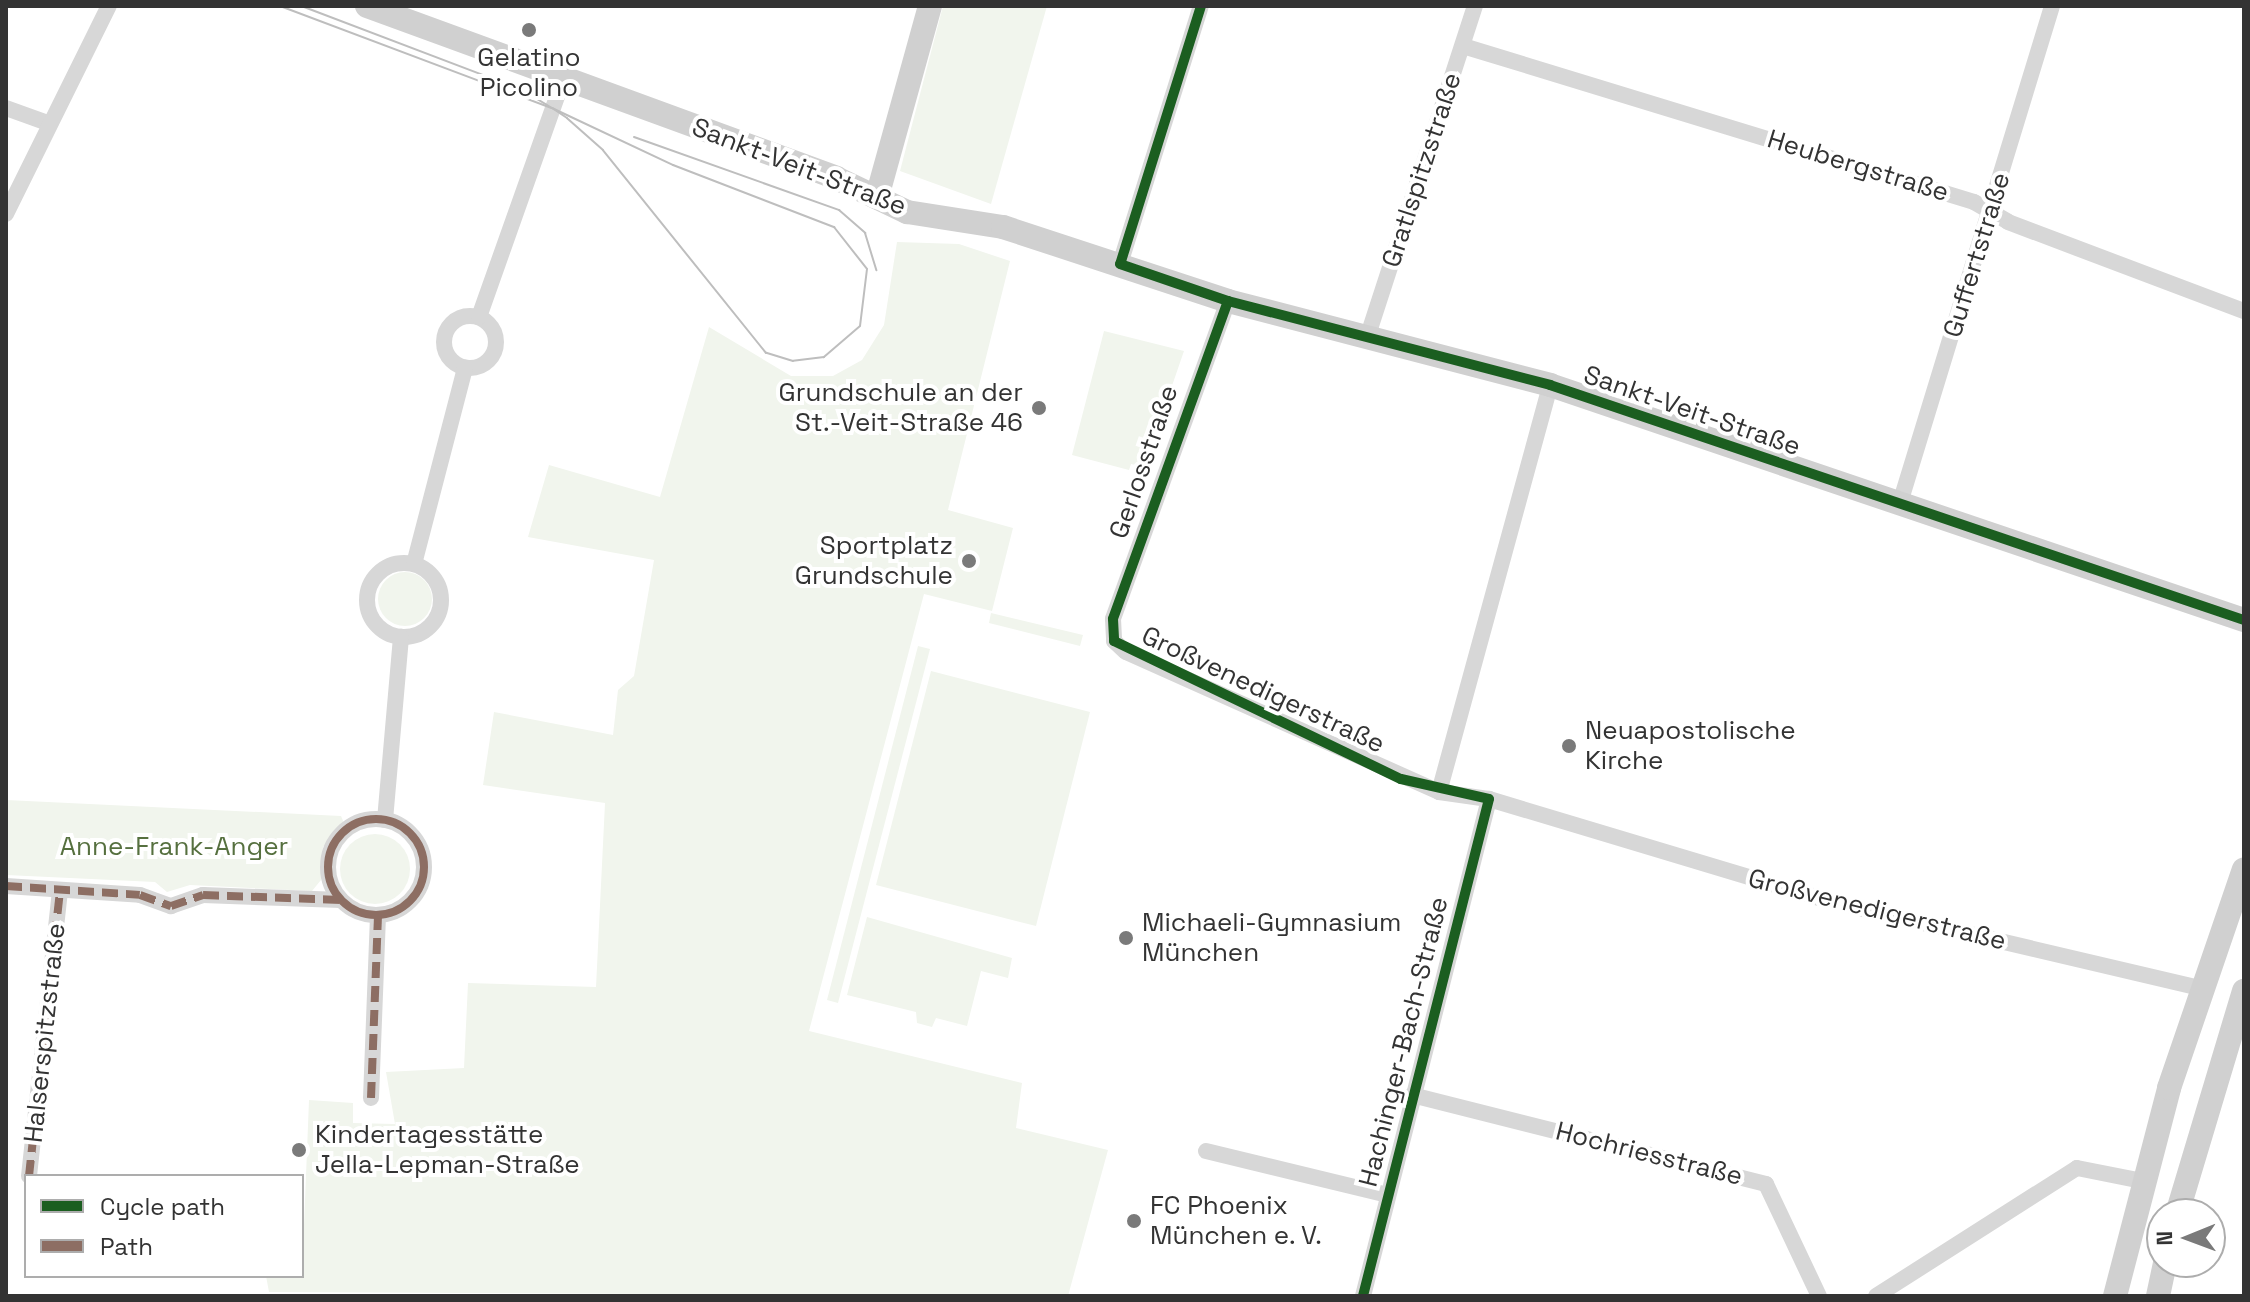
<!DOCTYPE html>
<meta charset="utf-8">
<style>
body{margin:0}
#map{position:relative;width:2250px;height:1302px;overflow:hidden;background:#fff;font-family:"Space Grotesk",sans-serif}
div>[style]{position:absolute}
.green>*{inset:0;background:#f1f5ed}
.round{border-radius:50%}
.street>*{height:16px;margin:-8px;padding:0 8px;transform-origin:8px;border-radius:8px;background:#d7d7d7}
.street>.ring{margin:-8px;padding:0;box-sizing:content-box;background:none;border:16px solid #d7d7d7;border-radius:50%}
.secondary>*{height:24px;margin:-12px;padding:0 12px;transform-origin:12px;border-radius:12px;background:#d0d0d0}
.tram>*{height:2px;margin:-1px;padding:0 1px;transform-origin:1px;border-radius:1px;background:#bebebe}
.quiet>*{height:8px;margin-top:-4px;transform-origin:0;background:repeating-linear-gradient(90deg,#8d6e63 0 16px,transparent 0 24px)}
.quiet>.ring{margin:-4px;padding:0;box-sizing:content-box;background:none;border:8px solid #8d6e63;border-radius:50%}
.cycleway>*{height:10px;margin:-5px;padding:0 5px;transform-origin:5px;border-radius:5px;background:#1b5e20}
.dots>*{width:22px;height:22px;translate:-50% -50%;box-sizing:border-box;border:4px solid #fff;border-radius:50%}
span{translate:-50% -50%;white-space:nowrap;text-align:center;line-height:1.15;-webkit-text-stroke:8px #fff;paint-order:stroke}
.poi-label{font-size:26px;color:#333}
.right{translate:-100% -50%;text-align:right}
.left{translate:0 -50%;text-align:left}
.street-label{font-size:26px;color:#333}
.park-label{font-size:26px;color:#56703f}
.frame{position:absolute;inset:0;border:8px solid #333;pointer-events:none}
.legend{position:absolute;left:24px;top:1174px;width:280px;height:104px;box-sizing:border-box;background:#fff;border:2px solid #adadad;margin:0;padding:10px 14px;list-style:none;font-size:24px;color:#333}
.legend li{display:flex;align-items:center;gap:16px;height:40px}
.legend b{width:40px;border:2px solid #adadad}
.north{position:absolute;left:2146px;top:1198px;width:80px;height:80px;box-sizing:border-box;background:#fff;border:2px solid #adadad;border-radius:50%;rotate:269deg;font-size:22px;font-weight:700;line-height:32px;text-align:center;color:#333}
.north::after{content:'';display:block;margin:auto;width:28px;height:36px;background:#7a7a7a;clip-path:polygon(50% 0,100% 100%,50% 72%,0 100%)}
</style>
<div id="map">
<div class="green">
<i style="clip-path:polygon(943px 6px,1047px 6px,991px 204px,900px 171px)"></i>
<i style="clip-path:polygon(897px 242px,959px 244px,1010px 261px,948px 510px,1013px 528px,992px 611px,924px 594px,809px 1031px,1022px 1083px,1016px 1128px,1108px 1150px,1068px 1296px,269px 1292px,266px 1276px,302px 1276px,309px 1100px,353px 1103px,353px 1123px,395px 1124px,386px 1072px,464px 1068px,468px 983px,596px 987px,605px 803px,483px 785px,494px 712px,613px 735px,618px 690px,634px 676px,654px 560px,528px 537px,549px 465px,660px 497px,709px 327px,791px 376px,833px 376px,862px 360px,884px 325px)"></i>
<i style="clip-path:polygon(1104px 331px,1184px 351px,1144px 467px,1131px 464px,1129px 470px,1072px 455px)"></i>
<i class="round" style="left:378px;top:572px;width:54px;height:54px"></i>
<i style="clip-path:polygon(991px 613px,1083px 635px,1080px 646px,989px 623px)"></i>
<i style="clip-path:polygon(918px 646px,930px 649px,838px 1003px,827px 1000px)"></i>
<i style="clip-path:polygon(931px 671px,1090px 712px,1036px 926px,876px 885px)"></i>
<i style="clip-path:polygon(6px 800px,341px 816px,344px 823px,323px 847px,321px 880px,312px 891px,190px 885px,167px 892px,155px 882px,6px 875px)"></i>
<i class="round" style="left:340px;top:834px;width:70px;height:70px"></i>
<i style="clip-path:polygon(867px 917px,1012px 958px,1008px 978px,981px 971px,967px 1026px,936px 1018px,932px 1027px,917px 1023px,916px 1012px,847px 995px)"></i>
</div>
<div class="street">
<i style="left:1463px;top:46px;width:534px;rotate:16.98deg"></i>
<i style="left:1974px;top:202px;width:39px;rotate:30deg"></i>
<i style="left:2008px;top:222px;width:252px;rotate:20.7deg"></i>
<i style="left:6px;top:108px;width:45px;rotate:19.7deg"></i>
<i style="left:6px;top:214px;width:232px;rotate:-63.7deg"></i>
<i style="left:1120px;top:264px;width:270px;rotate:-72.6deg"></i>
<i style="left:1228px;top:301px;width:338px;rotate:109.9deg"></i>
<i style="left:1113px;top:619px;width:22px;rotate:87deg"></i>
<i style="left:1114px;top:641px;width:16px;rotate:43deg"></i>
<i style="left:1126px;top:652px;width:343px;rotate:24.1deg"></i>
<i style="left:1439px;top:792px;width:50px;rotate:8deg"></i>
<i style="left:1489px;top:799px;width:355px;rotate:16.7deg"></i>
<i style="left:1829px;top:901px;width:382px;rotate:13.2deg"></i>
<i class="ring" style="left:444px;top:316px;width:36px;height:36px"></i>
<i style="left:479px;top:317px;width:251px;rotate:-70.5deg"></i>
<i style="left:1368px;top:335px;width:346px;rotate:-72deg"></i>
<i style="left:1900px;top:503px;width:520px;rotate:-72.99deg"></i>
<i class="ring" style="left:367px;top:563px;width:58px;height:58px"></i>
<i style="left:414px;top:564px;width:203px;rotate:-75.4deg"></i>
<i style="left:1439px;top:792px;width:422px;rotate:-74.7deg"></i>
<i class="ring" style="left:328px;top:819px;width:80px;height:80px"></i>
<i style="left:385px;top:820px;width:184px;rotate:-85deg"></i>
<i style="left:6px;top:886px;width:134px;rotate:3.8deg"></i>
<i style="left:140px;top:895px;width:33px;rotate:20deg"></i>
<i style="left:171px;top:906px;width:34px;rotate:-19deg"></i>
<i style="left:203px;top:895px;width:138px;rotate:2.1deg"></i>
<i style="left:1412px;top:1095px;width:365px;rotate:14.1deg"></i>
<i style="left:1766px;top:1184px;width:124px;rotate:64.7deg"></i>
<i style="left:371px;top:1098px;width:182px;rotate:-87.8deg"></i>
<i style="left:1206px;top:1151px;width:187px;rotate:13.6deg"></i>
<i style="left:29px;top:1176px;width:287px;rotate:-83.8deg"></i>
<i style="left:1363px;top:1296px;width:513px;rotate:-75.77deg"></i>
<i style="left:1876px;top:1296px;width:238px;rotate:-32.5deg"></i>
<i style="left:2077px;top:1168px;width:66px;rotate:11.3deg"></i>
</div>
<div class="secondary">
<i style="left:367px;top:6px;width:500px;rotate:20.1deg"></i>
<i style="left:836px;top:178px;width:79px;rotate:25.6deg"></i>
<i style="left:907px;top:212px;width:97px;rotate:8.9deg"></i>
<i style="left:1003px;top:227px;width:237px;rotate:18.2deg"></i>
<i style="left:1228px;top:301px;width:333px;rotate:14.6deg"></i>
<i style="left:1550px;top:385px;width:733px;rotate:18.71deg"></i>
<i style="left:877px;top:197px;width:198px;rotate:-74.5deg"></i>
<i style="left:2177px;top:1214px;width:233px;rotate:-73.3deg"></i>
<i style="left:2115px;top:1296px;width:215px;rotate:-75.4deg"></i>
<i style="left:2169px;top:1088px;width:231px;rotate:-71.1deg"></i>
<i style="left:2158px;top:1296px;width:35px;rotate:-78deg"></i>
</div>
<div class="tram">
<i style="left:280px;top:6px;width:290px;rotate:20.6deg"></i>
<i style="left:552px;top:108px;width:134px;rotate:25.2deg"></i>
<i style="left:673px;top:165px;width:173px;rotate:21.1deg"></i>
<i style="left:834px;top:227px;width:53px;rotate:51.8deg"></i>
<i style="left:867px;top:269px;width:57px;rotate:97deg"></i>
<i style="left:860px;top:326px;width:48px;rotate:139.3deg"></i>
<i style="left:824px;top:357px;width:31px;rotate:173deg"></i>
<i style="left:793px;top:361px;width:28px;rotate:-163deg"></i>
<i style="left:766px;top:353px;width:260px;rotate:-128.8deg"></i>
<i style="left:603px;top:150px;width:48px;rotate:-138.4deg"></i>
<i style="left:567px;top:118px;width:18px;rotate:-146deg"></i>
<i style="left:552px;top:108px;width:21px;rotate:-149deg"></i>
<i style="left:534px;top:97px;width:25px;rotate:-153deg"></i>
<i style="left:512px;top:86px;width:226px;rotate:-159.2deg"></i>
<i style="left:634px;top:137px;width:218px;rotate:19.6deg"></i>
<i style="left:839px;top:210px;width:35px;rotate:41deg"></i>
<i style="left:865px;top:233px;width:39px;rotate:73deg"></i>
</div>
<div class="quiet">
<i class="ring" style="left:328px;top:819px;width:88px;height:88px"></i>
<i style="left:6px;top:886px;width:134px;rotate:3.8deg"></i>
<i style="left:140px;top:895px;width:33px;rotate:20deg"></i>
<i style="left:171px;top:906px;width:34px;rotate:-19deg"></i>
<i style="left:203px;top:895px;width:138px;rotate:2.1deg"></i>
<i style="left:371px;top:1098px;width:182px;rotate:-87.8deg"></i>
<i style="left:29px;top:1176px;width:287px;rotate:-83.8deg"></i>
</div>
<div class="cycleway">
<i style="left:1201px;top:6px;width:270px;rotate:107.4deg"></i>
<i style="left:1120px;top:264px;width:114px;rotate:18.9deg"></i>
<i style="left:1228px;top:301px;width:333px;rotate:14.6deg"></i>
<i style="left:1550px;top:385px;width:733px;rotate:18.71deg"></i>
<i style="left:1228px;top:301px;width:338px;rotate:109.9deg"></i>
<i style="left:1113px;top:619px;width:22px;rotate:87deg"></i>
<i style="left:1114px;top:641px;width:318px;rotate:25.7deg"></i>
<i style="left:1401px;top:779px;width:90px;rotate:12.8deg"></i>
<i style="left:1489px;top:799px;width:513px;rotate:104.23deg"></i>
</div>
<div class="dots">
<i style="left:529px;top:30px;background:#7a7a7a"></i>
<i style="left:1039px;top:408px;background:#7a7a7a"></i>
<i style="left:969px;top:561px;background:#7a7a7a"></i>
<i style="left:1569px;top:746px;background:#7a7a7a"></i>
<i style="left:1126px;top:938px;background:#7a7a7a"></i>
<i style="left:299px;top:1150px;background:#7a7a7a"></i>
<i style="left:1134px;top:1221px;background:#7a7a7a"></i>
</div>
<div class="poi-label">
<span style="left:529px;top:73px">Gelatino<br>Picolino</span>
<span class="right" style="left:1023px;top:408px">Grundschule an der<br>St.-Veit-Straße 46</span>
<span class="right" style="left:953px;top:561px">Sportplatz<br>Grundschule</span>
<span class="left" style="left:1585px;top:746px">Neuapostolische<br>Kirche</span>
<span class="left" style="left:1142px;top:938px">Michaeli-Gymnasium<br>München</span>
<span class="left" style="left:315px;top:1150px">Kindertagesstätte<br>Jella-Lepman-Straße</span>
<span class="left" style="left:1150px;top:1221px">FC Phoenix<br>München e. V.</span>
</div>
<div class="street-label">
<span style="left:1858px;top:166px;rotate:17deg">Heubergstraße</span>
<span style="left:799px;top:167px;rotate:21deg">Sankt-Veit-Straße</span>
<span style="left:1422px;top:170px;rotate:-72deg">Gratlspitzstraße</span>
<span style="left:1977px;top:255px;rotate:-73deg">Guffertstraße</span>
<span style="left:1692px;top:411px;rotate:19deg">Sankt-Veit-Straße</span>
<span style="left:1144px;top:462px;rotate:-71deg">Gerlosstraße</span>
<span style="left:1263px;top:690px;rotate:25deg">Großvenedigerstraße</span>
<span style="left:1877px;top:910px;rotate:14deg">Großvenedigerstraße</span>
<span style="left:45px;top:1033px;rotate:-84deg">Halserspitzstraße</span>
<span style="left:1404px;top:1042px;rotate:-76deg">Hachinger-Bach-Straße</span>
<span style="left:1649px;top:1154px;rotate:14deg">Hochriesstraße</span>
</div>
<div class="park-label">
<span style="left:174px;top:847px">Anne-Frank-Anger</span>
</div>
<div class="frame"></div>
<ul class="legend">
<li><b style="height:10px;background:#1b5e20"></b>Cycle path</li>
<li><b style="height:10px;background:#8d6e63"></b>Path</li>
</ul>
<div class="north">N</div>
</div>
